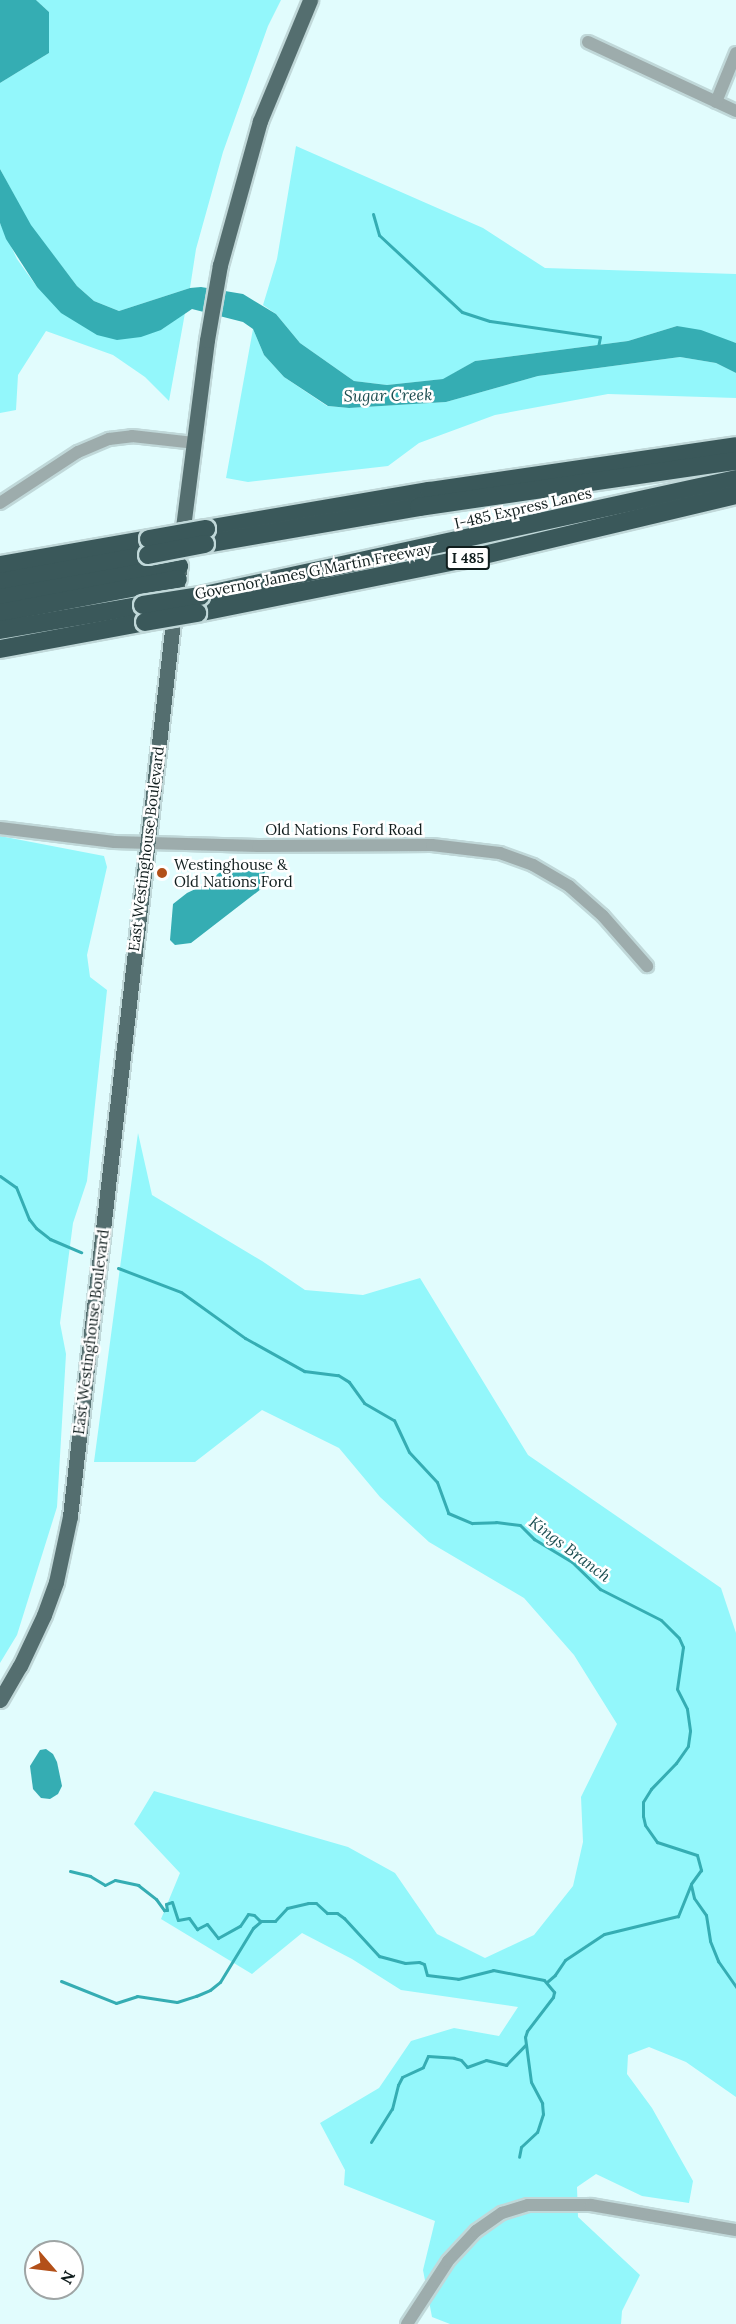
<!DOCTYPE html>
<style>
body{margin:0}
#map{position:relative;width:736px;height:2324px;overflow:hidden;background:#e1fcfd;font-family:Lora,serif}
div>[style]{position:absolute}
.green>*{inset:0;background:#93f7fb}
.water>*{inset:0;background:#35adb3}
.stream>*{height:3px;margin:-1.5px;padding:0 1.5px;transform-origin:1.5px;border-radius:1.5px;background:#35adb3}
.roads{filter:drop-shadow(2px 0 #c0d8d9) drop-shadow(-2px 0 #c0d8d9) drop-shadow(0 2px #c0d8d9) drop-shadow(0 -2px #c0d8d9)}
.minor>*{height:12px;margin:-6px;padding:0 6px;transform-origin:6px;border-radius:6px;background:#9dacac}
.major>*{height:15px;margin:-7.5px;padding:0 7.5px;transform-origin:7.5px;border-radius:7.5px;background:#546e6f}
.highway>*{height:18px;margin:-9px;padding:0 9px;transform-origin:9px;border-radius:9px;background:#3a585a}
.bridges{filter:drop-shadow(2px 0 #c0d8d9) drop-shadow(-2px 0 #c0d8d9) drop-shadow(0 2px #c0d8d9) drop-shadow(0 -2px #c0d8d9)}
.highway-bridge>*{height:18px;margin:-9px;padding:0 9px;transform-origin:9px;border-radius:9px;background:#3a585a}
.dots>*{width:16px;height:16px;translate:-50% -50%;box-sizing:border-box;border:3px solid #fff;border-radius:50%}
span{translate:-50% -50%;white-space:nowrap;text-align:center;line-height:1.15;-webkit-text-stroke:5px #fff;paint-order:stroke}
.shield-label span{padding:2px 4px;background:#fff;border:2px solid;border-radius:4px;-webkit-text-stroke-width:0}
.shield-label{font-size:14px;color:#101d1d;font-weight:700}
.street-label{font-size:15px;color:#101d1d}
.poi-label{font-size:15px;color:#101d1d}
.left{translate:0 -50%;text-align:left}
.water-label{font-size:16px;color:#1c4e51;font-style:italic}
.north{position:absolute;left:24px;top:2240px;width:60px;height:60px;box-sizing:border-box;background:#fff;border:2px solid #9fa5a5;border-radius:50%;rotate:118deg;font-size:16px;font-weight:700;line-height:24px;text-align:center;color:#101d1d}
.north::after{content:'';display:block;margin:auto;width:21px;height:27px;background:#b35019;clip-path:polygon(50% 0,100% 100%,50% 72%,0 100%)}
</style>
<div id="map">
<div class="green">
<i style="clip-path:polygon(36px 0,281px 0,268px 26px,223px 152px,196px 249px,190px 288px,119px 311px,94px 301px,77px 286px,30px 225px,0 169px,0 83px,49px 53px,49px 12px)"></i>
<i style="clip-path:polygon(296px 146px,483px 228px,545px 268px,736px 274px,736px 343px,677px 326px,628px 341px,475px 361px,444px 379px,387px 385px,354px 381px,300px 343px,276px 314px,263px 305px,277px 259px)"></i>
<i style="clip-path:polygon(0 223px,17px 259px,37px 287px,161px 330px,185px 313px,169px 401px,145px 377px,113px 355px,46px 331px,18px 375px,16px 410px,0 413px)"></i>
<i style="clip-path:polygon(253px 329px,264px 355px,284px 377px,327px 406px,349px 408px,446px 402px,538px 376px,680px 357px,716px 363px,736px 373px,736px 398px,608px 394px,495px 415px,419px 443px,388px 466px,248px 482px,226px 478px)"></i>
<i style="clip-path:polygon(0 836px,104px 856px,107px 867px,87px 955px,90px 977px,107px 990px,87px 1181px,73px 1223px,60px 1323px,66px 1354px,57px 1507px,17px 1635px,0 1663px)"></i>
<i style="clip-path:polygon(138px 1133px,152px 1195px,262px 1261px,305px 1290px,363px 1295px,420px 1278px,528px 1455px,721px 1588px,736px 1633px,736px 2097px,686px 2062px,649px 2047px,628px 2055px,627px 2074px,652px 2108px,693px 2181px,689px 2203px,642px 2196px,596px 2174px,577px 2187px,578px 2217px,640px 2275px,622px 2311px,621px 2324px,450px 2324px,432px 2317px,423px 2270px,435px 2221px,344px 2185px,345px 2170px,320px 2123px,379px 2088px,411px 2041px,454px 2028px,499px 2036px,518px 2007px,401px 1990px,352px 1959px,302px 1933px,252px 1974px,161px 1919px,180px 1873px,134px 1824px,154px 1791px,348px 1847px,395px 1873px,437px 1934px,485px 1958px,534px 1935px,573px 1886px,583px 1842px,581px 1797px,617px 1724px,574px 1655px,524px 1598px,429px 1542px,380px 1497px,339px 1448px,262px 1410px,195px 1462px,94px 1462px)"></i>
</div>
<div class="water">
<i style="clip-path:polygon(0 0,36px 0,49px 12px,49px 53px,0 83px)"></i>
<i style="clip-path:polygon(0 169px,31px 225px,77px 286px,94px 301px,119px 311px,190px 288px,201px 287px,243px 294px,276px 314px,300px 343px,354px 381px,387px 385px,443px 379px,475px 361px,628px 341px,677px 326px,701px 330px,736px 343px,736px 373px,716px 363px,680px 357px,538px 376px,446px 402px,349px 408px,328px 406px,284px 377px,264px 355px,253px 329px,243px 322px,192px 309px,161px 330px,141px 337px,117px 340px,97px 335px,61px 313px,37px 287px,6px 239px,0 223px)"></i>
<i style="clip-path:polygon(225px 868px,265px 871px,261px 889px,191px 943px,175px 945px,170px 940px,173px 904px,187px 893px,206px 884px)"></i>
<i style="clip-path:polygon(46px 1749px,53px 1754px,57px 1762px,62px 1786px,58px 1794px,50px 1799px,41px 1798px,33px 1789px,30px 1766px,40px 1750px)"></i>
</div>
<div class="stream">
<i style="left:373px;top:214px;width:22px;rotate:74deg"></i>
<i style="left:379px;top:235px;width:113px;rotate:42.9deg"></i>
<i style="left:462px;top:312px;width:29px;rotate:18deg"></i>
<i style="left:490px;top:321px;width:111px;rotate:8.3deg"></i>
<i style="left:600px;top:337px;width:10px;rotate:101deg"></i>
<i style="left:0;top:1176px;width:19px;rotate:35deg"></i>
<i style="left:16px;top:1187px;width:35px;rotate:68deg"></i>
<i style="left:29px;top:1219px;width:11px;rotate:52deg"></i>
<i style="left:36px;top:1228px;width:18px;rotate:38deg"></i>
<i style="left:50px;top:1239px;width:34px;rotate:23deg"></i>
<i style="left:118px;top:1268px;width:67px;rotate:20.9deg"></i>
<i style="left:181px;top:1292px;width:79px;rotate:35.7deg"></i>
<i style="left:245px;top:1338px;width:68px;rotate:29.2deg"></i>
<i style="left:304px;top:1371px;width:34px;rotate:7deg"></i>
<i style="left:338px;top:1375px;width:13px;rotate:32deg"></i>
<i style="left:349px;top:1382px;width:26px;rotate:54deg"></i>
<i style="left:364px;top:1403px;width:34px;rotate:30deg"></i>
<i style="left:394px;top:1420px;width:35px;rotate:65deg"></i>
<i style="left:409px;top:1452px;width:41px;rotate:47deg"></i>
<i style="left:437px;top:1482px;width:33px;rotate:70deg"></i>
<i style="left:448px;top:1513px;width:26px;rotate:23deg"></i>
<i style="left:472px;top:1523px;width:24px;rotate:-2deg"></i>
<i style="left:496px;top:1522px;width:24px;rotate:7deg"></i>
<i style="left:520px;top:1525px;width:20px;rotate:45deg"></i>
<i style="left:534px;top:1539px;width:44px;rotate:31.2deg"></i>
<i style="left:572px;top:1562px;width:39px;rotate:44deg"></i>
<i style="left:600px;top:1589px;width:68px;rotate:26.9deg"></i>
<i style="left:661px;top:1620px;width:25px;rotate:45deg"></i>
<i style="left:679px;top:1638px;width:10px;rotate:66deg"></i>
<i style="left:683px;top:1647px;width:42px;rotate:98.1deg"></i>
<i style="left:677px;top:1689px;width:22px;rotate:63deg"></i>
<i style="left:687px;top:1709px;width:22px;rotate:82deg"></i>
<i style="left:690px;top:1731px;width:15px;rotate:98deg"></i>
<i style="left:688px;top:1746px;width:21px;rotate:125deg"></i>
<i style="left:676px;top:1763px;width:36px;rotate:134deg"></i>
<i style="left:651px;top:1789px;width:15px;rotate:122deg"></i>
<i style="left:643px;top:1802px;width:14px;rotate:90deg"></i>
<i style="left:643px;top:1816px;width:9px;rotate:77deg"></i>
<i style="left:645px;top:1825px;width:21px;rotate:55deg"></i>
<i style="left:657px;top:1842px;width:42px;rotate:18deg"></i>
<i style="left:697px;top:1855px;width:16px;rotate:75deg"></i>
<i style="left:701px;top:1870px;width:17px;rotate:126deg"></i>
<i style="left:691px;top:1884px;width:35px;rotate:112deg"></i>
<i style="left:678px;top:1916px;width:76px;rotate:166.3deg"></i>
<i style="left:604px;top:1934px;width:47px;rotate:146.3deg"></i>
<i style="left:565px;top:1960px;width:18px;rotate:124deg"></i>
<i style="left:555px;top:1975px;width:11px;rotate:139deg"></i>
<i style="left:70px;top:1871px;width:21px;rotate:14deg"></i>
<i style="left:90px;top:1876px;width:17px;rotate:31deg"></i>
<i style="left:105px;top:1885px;width:11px;rotate:-27deg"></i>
<i style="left:115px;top:1880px;width:24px;rotate:12deg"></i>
<i style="left:138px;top:1885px;width:23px;rotate:38deg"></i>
<i style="left:156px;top:1899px;width:14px;rotate:54deg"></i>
<i style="left:164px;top:1910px;width:3px"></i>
<i style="left:167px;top:1910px;width:6px;rotate:-99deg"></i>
<i style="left:166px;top:1904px;width:6px;rotate:-18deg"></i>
<i style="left:172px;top:1902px;width:19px;rotate:72deg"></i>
<i style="left:178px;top:1920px;width:11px;rotate:-10deg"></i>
<i style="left:189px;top:1918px;width:14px;rotate:54deg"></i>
<i style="left:197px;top:1929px;width:11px;rotate:-27deg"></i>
<i style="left:207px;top:1924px;width:18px;rotate:52deg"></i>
<i style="left:218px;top:1938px;width:25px;rotate:-29deg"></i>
<i style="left:240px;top:1926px;width:14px;rotate:-56deg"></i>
<i style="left:248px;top:1914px;width:6px;rotate:9deg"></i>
<i style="left:254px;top:1915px;width:8px;rotate:45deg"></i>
<i style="left:691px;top:1885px;width:13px;rotate:77deg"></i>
<i style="left:694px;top:1898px;width:21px;rotate:55deg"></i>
<i style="left:706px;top:1915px;width:26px;rotate:81deg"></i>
<i style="left:710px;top:1941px;width:22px;rotate:68deg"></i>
<i style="left:718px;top:1961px;width:32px;rotate:55deg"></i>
<i style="left:61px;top:1981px;width:59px;rotate:21.8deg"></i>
<i style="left:116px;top:2003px;width:22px;rotate:-18deg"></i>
<i style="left:137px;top:1996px;width:40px;rotate:8.5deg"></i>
<i style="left:177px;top:2002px;width:20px;rotate:-18deg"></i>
<i style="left:196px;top:1996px;width:15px;rotate:-23deg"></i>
<i style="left:210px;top:1990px;width:13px;rotate:-39deg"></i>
<i style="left:220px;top:1982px;width:63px;rotate:-58.6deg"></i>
<i style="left:253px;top:1928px;width:11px;rotate:-41deg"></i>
<i style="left:261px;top:1921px;width:14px"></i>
<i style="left:275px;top:1921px;width:18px;rotate:-47deg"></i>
<i style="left:287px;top:1908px;width:22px;rotate:-13deg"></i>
<i style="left:308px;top:1903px;width:8px"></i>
<i style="left:316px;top:1903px;width:15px;rotate:42deg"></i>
<i style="left:327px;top:1913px;width:10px"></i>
<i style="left:337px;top:1913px;width:9px;rotate:36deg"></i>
<i style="left:344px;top:1918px;width:52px;rotate:47.4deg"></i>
<i style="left:379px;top:1956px;width:27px;rotate:15deg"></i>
<i style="left:405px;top:1963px;width:14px;rotate:-4deg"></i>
<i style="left:419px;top:1962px;width:5px;rotate:22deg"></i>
<i style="left:424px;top:1964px;width:11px;rotate:75deg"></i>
<i style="left:427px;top:1975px;width:31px;rotate:7deg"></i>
<i style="left:458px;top:1979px;width:36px;rotate:-14deg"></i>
<i style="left:493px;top:1970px;width:52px;rotate:11.1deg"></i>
<i style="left:544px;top:1980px;width:16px;rotate:50deg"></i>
<i style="left:554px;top:1992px;width:5px;rotate:101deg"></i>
<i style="left:553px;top:1997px;width:43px;rotate:127.4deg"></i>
<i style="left:527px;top:2031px;width:6px;rotate:108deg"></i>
<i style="left:525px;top:2037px;width:45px;rotate:82.4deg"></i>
<i style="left:531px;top:2082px;width:24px;rotate:62deg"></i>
<i style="left:542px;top:2103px;width:11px;rotate:85deg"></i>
<i style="left:543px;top:2114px;width:19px;rotate:108deg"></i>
<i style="left:537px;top:2132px;width:22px;rotate:137deg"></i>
<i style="left:521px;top:2147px;width:10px;rotate:101deg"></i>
<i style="left:371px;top:2142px;width:39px;rotate:-58deg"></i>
<i style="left:392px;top:2109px;width:25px;rotate:-76deg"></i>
<i style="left:398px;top:2085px;width:9px;rotate:-63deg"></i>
<i style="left:402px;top:2077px;width:23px;rotate:-25deg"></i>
<i style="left:423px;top:2067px;width:12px;rotate:-66deg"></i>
<i style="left:428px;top:2056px;width:26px;rotate:4deg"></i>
<i style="left:454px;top:2058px;width:7px;rotate:16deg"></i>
<i style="left:461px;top:2060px;width:9px;rotate:49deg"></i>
<i style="left:467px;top:2067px;width:20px;rotate:-20deg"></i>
<i style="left:486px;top:2060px;width:21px;rotate:14deg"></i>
<i style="left:506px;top:2065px;width:28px;rotate:-46deg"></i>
</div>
<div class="roads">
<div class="minor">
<i style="left:588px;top:42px;width:163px;rotate:25deg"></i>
<i style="left:716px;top:102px;width:53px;rotate:-67.8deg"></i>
<i style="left:0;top:503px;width:93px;rotate:-33.2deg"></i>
<i style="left:78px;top:452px;width:34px;rotate:-23deg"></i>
<i style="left:109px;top:439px;width:23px;rotate:-7deg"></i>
<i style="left:132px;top:436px;width:62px;rotate:6.4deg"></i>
<i style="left:0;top:828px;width:115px;rotate:7deg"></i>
<i style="left:114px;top:842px;width:144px;rotate:1.6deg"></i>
<i style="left:258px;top:846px;width:174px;rotate:-0.3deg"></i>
<i style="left:432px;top:845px;width:68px;rotate:6.7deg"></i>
<i style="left:500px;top:853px;width:35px;rotate:20deg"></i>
<i style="left:533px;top:865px;width:42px;rotate:30.3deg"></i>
<i style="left:569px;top:886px;width:45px;rotate:41.4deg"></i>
<i style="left:603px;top:916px;width:67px;rotate:48.7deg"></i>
<i style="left:407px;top:2324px;width:75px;rotate:-56.9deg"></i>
<i style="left:448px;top:2261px;width:41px;rotate:-47deg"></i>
<i style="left:476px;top:2231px;width:32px;rotate:-35deg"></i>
<i style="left:502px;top:2213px;width:27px;rotate:-17deg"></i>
<i style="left:528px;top:2205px;width:63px"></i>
<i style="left:591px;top:2205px;width:147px;rotate:9.8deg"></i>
</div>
<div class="major">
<i style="left:181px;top:543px;width:205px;rotate:-82.7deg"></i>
<i style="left:207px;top:340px;width:76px;rotate:-80.2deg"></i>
<i style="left:220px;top:265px;width:149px;rotate:-74.5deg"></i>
<i style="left:260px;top:121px;width:131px;rotate:-67.5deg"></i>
<i style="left:0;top:1700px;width:39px;rotate:-60deg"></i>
<i style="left:20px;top:1666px;width:56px;rotate:-64.8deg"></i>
<i style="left:44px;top:1615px;width:35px;rotate:-70deg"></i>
<i style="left:56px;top:1582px;width:67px;rotate:-78deg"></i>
<i style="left:70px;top:1516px;width:952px;rotate:-83.43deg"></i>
</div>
<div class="highway">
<i style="left:206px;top:529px;width:226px;rotate:-9.7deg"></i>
<i style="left:429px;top:491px;width:310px;rotate:-8.3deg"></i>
<i style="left:205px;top:544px;width:217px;rotate:-9.8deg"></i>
<i style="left:419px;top:507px;width:320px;rotate:-8.3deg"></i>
<i style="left:0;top:565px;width:151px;rotate:-9.9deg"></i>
<i style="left:0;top:582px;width:150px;rotate:-10.3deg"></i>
<i style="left:200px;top:596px;width:549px;rotate:-12.31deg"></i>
<i style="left:0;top:598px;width:182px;rotate:-10.1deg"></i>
<i style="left:0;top:613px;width:181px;rotate:-10.8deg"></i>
<i style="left:197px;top:613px;width:289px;rotate:-11.4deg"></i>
<i style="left:480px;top:556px;width:263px;rotate:-13.4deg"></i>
<i style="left:0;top:630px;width:145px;rotate:-9.9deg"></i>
<i style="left:0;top:649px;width:147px;rotate:-10.5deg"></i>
</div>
</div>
<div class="bridges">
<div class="highway-bridge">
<i style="left:149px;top:539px;width:58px;rotate:-10deg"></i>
<i style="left:148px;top:555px;width:58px;rotate:-10.9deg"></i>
<i style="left:143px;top:605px;width:58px;rotate:-9deg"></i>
<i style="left:145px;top:622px;width:53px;rotate:-9.8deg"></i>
</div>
</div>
<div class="dots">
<i style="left:162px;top:873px;background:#b35019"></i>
</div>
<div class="shield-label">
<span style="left:468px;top:558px">I 485</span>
</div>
<div class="street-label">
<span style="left:523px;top:508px;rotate:-13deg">I-485 Express Lanes</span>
<span style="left:313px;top:571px;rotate:-11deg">Governor James G Martin Freeway</span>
<span style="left:344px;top:830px">Old Nations Ford Road</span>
<span style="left:146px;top:849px;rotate:-83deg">East Westinghouse Boulevard</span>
<span style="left:91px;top:1332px;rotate:-83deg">East Westinghouse Boulevard</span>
</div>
<div class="poi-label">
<span class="left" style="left:174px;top:873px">Westinghouse &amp;<br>Old Nations Ford</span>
</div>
<div class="water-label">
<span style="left:388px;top:395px;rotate:-1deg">Sugar Creek</span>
<span style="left:570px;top:1549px;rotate:37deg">Kings Branch</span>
</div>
<div class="north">N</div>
</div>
